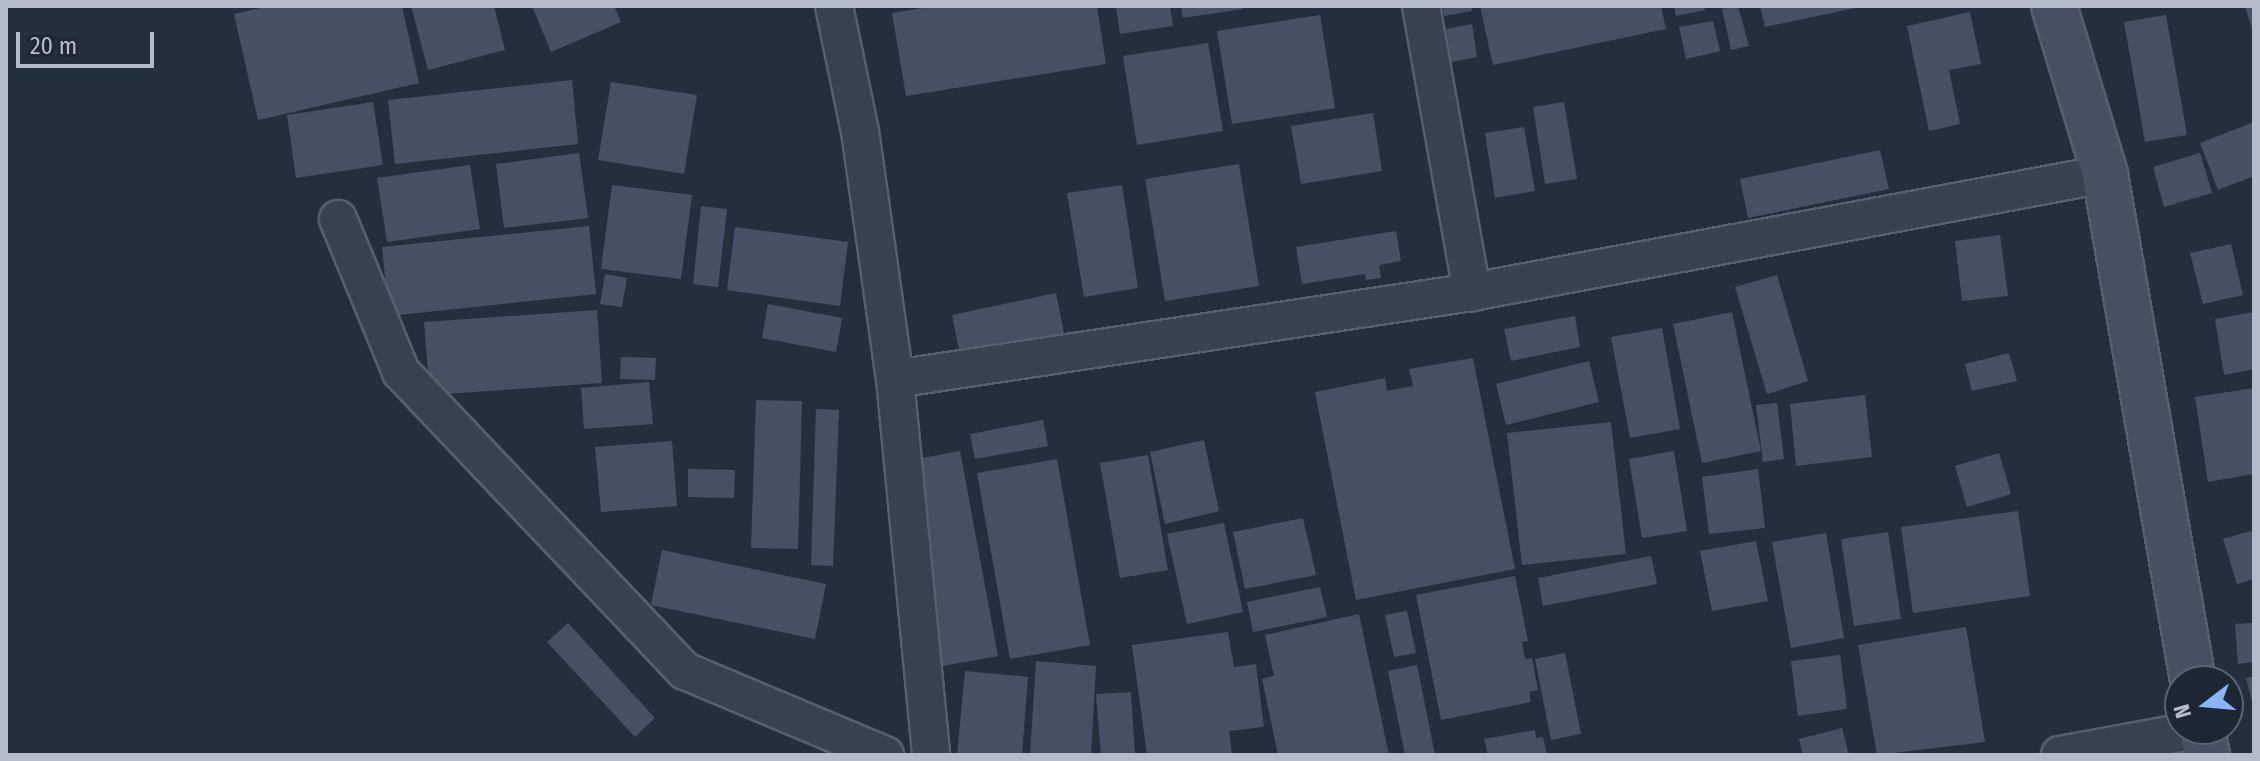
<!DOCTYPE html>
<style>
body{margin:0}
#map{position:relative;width:2260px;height:761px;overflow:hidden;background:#242f3e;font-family:"Fira Sans Condensed",sans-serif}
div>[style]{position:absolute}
.building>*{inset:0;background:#455162}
.roads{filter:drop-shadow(2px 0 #565f6c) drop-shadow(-2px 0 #565f6c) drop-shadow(0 2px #565f6c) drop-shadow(0 -2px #565f6c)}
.street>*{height:36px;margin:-18px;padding:0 18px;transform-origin:18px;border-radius:18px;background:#38414e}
.secondary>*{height:44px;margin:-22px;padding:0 22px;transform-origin:22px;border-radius:22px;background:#465061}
span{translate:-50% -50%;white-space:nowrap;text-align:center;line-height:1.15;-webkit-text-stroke:8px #1d2633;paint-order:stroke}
.frame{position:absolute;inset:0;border:8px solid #b4bcc9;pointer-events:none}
.north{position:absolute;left:2164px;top:665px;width:80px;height:80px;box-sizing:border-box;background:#1d2633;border:2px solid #59626f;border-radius:50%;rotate:254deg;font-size:22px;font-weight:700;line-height:32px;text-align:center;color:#b4bcc9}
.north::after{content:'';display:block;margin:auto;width:28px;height:36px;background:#8ab4f8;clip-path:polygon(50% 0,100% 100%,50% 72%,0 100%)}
.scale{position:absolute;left:16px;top:32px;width:138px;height:36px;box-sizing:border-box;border:4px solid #b4bcc9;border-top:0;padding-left:10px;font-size:24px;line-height:28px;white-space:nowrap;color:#b4bcc9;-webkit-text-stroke:6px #1d2633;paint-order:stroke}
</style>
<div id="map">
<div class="building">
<i style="clip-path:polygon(270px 6px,402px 6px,419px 83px,258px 120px,234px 14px)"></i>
<i style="clip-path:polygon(411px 6px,494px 6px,505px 50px,428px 70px)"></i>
<i style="clip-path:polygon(532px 6px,614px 6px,621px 22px,551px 52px)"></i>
<i style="clip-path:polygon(935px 6px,1097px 6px,1106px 64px,906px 96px,892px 13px)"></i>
<i style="clip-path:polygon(1116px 6px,1170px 6px,1173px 26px,1120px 34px)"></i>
<i style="clip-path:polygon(1181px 6px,1242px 6px,1243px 9px,1183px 18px)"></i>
<i style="clip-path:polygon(1442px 6px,1471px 6px,1472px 11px,1444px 16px)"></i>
<i style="clip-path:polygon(1480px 6px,1661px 6px,1666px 29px,1493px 65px)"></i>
<i style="clip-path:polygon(1674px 6px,1704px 6px,1705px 10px,1676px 16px)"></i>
<i style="clip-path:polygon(1738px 6px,1749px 46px,1731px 50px,1722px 9px)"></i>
<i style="clip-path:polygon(1760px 6px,1860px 6px,1860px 7px,1765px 27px)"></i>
<i style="clip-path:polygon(2245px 6px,2254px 6px,2254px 32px,2253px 32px)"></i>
<i style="clip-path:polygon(1970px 12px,1981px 64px,1949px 70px,1960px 124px,1929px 131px,1907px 26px)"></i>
<i style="clip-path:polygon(1320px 15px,1335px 108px,1232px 124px,1217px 31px)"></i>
<i style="clip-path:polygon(2166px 15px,2187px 135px,2145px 142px,2124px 22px)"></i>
<i style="clip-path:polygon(1713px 21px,1720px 51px,1686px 59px,1679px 27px)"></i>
<i style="clip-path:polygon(1472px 24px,1477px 57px,1451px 62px,1446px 29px)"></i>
<i style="clip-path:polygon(1208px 43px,1223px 131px,1137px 145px,1123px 56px)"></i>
<i style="clip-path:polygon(572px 80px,578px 144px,395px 164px,388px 100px)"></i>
<i style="clip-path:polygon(611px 82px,697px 95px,684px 174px,598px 160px)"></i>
<i style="clip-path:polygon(373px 102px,383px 165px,296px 178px,287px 115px)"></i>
<i style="clip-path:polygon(1564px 102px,1577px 179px,1545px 184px,1533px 107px)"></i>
<i style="clip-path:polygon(1373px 113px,1382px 171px,1301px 184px,1291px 126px)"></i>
<i style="clip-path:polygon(2254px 122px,2254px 176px,2218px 190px,2200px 143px)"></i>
<i style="clip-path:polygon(1524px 127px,1535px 191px,1495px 198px,1485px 133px)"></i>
<i style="clip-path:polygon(1880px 150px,1889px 189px,1748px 218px,1740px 179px)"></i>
<i style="clip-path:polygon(579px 153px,588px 218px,504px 228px,496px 164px)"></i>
<i style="clip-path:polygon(2200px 153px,2212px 193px,2164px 207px,2153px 167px)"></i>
<i style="clip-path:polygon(1239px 164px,1259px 286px,1165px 301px,1145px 179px)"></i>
<i style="clip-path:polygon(470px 165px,480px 229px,387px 242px,377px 178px)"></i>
<i style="clip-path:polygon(612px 185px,692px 195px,681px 279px,601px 269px)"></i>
<i style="clip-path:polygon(1122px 185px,1138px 288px,1084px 297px,1067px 193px)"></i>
<i style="clip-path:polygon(701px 206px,727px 209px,718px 287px,693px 284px)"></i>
<i style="clip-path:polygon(589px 226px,596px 294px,389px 316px,382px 247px)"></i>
<i style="clip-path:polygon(735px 227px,848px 242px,840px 306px,727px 290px)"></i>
<i style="clip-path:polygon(1396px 231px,1401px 261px,1379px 265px,1381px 278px,1366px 280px,1365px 274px,1302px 284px,1296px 247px)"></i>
<i style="clip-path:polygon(2000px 235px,2008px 296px,1962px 301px,1955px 241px)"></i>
<i style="clip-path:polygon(2231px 244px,2243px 295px,2203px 304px,2190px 253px)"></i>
<i style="clip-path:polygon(605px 274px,627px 278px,622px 307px,600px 304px)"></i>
<i style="clip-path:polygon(1777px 275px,1808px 381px,1767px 394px,1735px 287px)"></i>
<i style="clip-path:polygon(1056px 293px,1065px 338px,961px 360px,952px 315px)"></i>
<i style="clip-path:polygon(768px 304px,842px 318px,836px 352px,762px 338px)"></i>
<i style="clip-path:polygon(597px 310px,602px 383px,430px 395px,424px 322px)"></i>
<i style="clip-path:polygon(1732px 312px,1761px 451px,1702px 463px,1673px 324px)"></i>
<i style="clip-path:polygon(2254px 312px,2254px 369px,2224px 375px,2215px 319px)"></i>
<i style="clip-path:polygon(1575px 316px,1580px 347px,1511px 361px,1504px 329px)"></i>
<i style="clip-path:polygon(1662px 328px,1680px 429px,1630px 438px,1611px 337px)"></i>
<i style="clip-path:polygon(2009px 353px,2017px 381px,1972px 391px,1965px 364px)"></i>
<i style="clip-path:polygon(621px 357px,656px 358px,655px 380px,620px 379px)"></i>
<i style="clip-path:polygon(1473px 358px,1515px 569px,1356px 600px,1315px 392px,1385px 378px,1387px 391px,1413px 386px,1409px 369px)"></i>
<i style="clip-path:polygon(1589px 361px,1599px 402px,1506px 425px,1496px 384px)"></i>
<i style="clip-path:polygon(649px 382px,653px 424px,584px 429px,581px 388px)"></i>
<i style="clip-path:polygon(2254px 388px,2254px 474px,2208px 482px,2195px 397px)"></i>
<i style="clip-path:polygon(1865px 395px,1872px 457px,1796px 466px,1790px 404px)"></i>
<i style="clip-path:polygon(756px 400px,802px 401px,798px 549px,751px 548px)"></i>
<i style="clip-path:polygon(1777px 403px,1784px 459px,1763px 462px,1756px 405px)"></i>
<i style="clip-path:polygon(816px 409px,839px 410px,833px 566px,811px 565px)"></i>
<i style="clip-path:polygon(1043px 420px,1048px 446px,975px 459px,970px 434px)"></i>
<i style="clip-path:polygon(1611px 422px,1626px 554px,1522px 565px,1507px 433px)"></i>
<i style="clip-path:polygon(1204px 440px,1219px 511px,1165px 524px,1150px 452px)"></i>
<i style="clip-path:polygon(672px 441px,677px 506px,601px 512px,595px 447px)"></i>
<i style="clip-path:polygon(960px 451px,998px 656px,943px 666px,905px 461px)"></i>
<i style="clip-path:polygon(1674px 451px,1687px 531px,1642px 538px,1629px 459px)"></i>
<i style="clip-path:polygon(1999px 453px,2011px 494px,1967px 507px,1955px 466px)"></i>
<i style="clip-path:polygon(1148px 455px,1168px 570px,1120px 578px,1100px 463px)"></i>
<i style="clip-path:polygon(1057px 459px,1090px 645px,1010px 659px,977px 473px)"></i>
<i style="clip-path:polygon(688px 469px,735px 470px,734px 498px,688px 497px)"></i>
<i style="clip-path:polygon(1758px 469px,1765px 528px,1709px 534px,1702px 477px)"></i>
<i style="clip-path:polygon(2018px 511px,2030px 596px,1913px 613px,1901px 527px)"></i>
<i style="clip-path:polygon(1303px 518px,1316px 575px,1245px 589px,1233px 532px)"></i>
<i style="clip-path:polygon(1224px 523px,1243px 612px,1187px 624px,1167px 534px)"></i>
<i style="clip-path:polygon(2254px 530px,2254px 579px,2237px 584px,2223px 539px)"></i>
<i style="clip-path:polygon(1888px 532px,1901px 619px,1854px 626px,1841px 539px)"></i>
<i style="clip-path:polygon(1826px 533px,1844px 638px,1791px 648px,1772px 542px)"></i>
<i style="clip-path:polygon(1756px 541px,1768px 601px,1712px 611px,1700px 551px)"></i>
<i style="clip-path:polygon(662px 550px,826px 584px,815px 639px,651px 605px)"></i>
<i style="clip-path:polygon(1651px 556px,1657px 584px,1543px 606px,1538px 578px)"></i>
<i style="clip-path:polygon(1515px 576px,1528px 641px,1522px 642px,1525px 659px,1532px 658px,1538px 690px,1529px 692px,1531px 702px,1441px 720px,1416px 595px)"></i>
<i style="clip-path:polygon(1320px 587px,1327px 617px,1253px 632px,1247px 602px)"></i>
<i style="clip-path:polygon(1407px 611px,1416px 653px,1394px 657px,1385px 615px)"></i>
<i style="clip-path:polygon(1359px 614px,1389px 755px,1278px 755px,1262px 679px,1274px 676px,1265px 635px)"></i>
<i style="clip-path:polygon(568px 623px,655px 718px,635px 737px,547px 642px)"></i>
<i style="clip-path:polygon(2254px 623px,2254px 662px,2238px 664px,2235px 624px)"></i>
<i style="clip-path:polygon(1966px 627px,1985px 742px,1877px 755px,1858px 645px)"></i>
<i style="clip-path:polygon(1228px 632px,1234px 667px,1256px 664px,1264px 727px,1229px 731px,1232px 755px,1147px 755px,1132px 645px)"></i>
<i style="clip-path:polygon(1565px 653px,1581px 734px,1551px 740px,1535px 659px)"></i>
<i style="clip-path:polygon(1840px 655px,1847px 709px,1798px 716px,1791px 661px)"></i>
<i style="clip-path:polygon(1036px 661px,1096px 666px,1091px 755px,1030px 755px)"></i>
<i style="clip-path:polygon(1417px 665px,1435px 755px,1405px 755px,1388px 671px)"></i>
<i style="clip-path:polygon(965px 671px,1028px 677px,1022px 755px,957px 755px)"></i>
<i style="clip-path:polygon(2254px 676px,2254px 706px,2253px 706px,2246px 678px)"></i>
<i style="clip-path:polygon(1131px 692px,1135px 755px,1101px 755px,1096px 694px)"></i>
<i style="clip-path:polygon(1842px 728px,1849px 755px,1803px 755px,1799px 739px)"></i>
<i style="clip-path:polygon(1535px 730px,1536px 738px,1543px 737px,1547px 755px,1488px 755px,1484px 739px)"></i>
</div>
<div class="roads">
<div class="street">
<i style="left:834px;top:6px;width:128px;rotate:78.3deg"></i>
<i style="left:860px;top:131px;width:250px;rotate:82deg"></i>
<i style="left:895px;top:379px;width:378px;rotate:84.5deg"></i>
<i style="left:1421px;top:6px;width:291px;rotate:79.9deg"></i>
<i style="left:338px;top:219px;width:165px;rotate:67.6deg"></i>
<i style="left:401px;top:372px;width:412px;rotate:46.5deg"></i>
<i style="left:685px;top:671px;width:217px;rotate:22.8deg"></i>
<i style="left:895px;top:379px;width:584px;rotate:-8.57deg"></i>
<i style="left:1472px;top:292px;width:644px;rotate:-10.56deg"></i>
<i style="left:2060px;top:755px;width:143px;rotate:-10.4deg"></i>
</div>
<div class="secondary">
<i style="left:2054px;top:6px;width:176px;rotate:73.1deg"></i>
<i style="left:2105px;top:174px;width:515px;rotate:80.15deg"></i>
<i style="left:2202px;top:729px;width:26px;rotate:79deg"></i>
</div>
</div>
<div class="frame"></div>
<div class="north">N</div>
<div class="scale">20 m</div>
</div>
